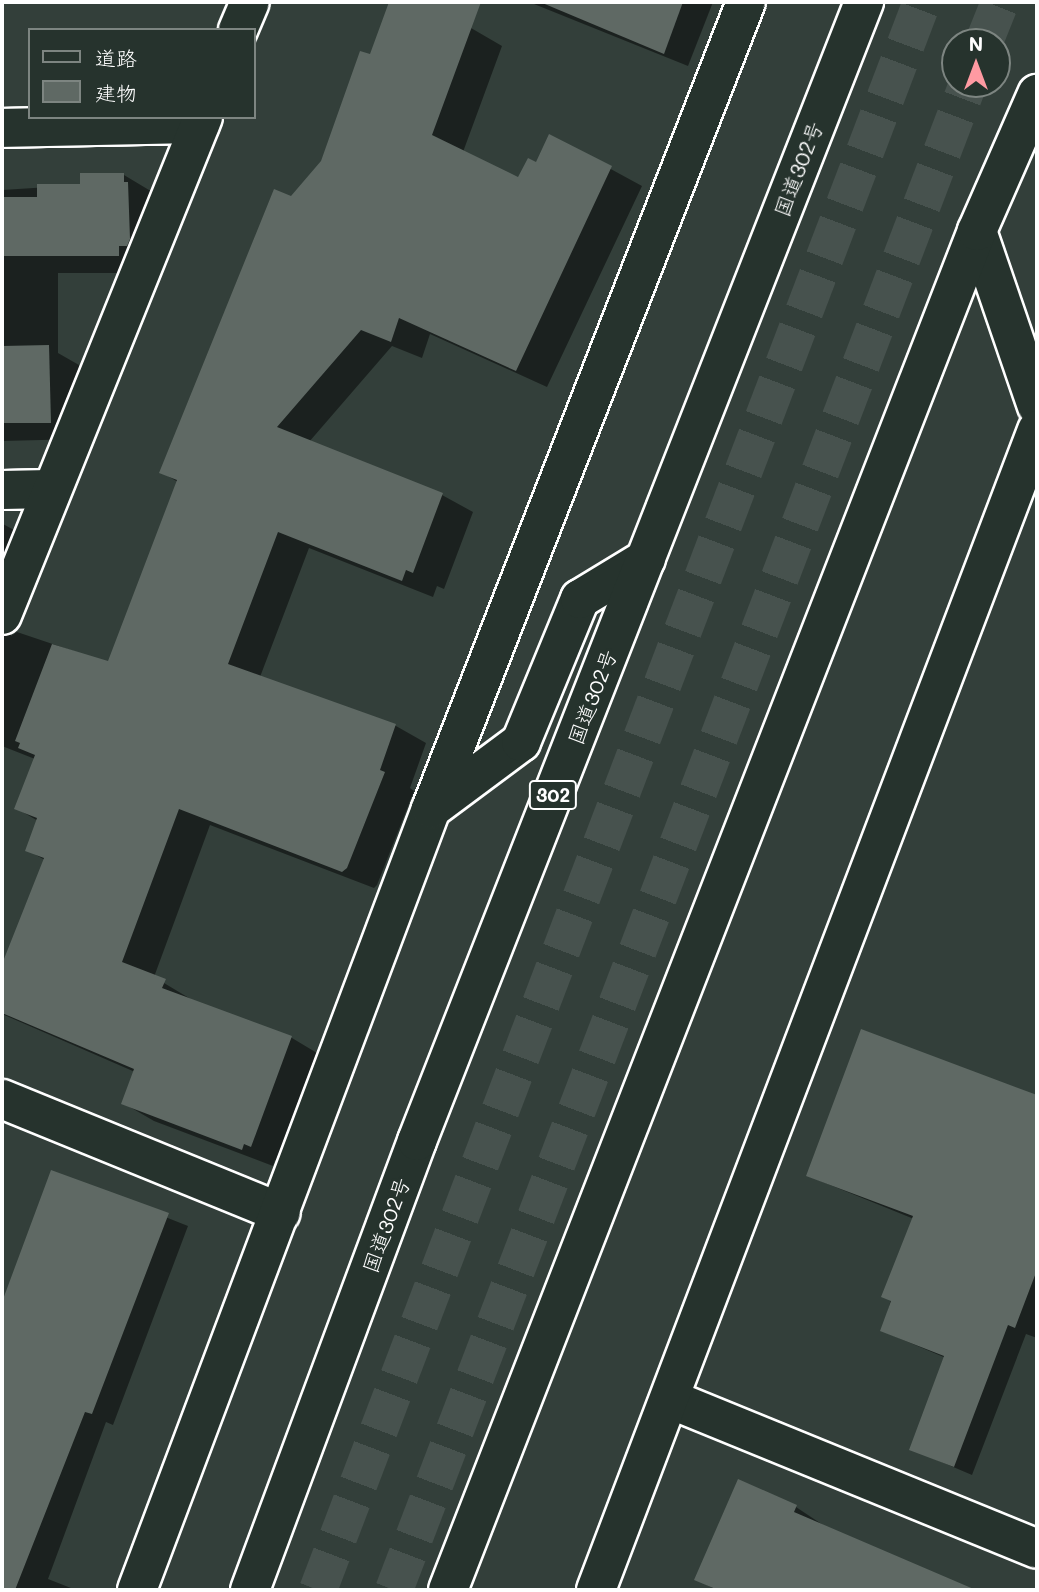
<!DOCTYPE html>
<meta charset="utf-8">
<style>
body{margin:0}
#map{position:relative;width:1039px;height:1592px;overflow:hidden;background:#333f3a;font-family:Mali,"Klee One",sans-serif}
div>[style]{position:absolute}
.shadow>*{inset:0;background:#0007}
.building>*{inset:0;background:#5f6964}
.highway-tunnel>*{height:38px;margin-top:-19px;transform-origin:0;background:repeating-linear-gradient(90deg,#47524e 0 38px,transparent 0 57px)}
.roads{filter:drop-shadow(2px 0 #fff) drop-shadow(-2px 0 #fff) drop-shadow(0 2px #fff) drop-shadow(0 -2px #fff)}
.street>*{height:38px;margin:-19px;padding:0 19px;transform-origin:19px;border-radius:19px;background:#26332d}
.highway>*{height:38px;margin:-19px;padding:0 19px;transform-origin:19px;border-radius:19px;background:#26332d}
span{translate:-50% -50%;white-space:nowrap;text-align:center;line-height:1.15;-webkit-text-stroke:6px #26332d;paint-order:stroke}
.shield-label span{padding:2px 5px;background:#26332d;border:2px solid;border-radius:5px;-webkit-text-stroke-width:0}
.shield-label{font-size:19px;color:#fff;font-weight:700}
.street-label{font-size:21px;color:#fff}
.frame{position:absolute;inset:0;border:4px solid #fff;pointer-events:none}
.legend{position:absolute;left:28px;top:28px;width:228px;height:91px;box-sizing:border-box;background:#26332d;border:2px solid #7d8581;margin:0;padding:9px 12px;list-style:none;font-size:21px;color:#fff}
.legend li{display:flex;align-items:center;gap:14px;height:35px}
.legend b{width:35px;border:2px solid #7d8581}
.north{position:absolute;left:941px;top:28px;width:70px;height:70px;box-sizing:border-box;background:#26332d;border:2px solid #7d8581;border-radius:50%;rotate:0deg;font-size:19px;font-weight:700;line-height:28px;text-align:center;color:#fff}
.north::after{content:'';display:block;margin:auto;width:24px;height:32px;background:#ff9aa2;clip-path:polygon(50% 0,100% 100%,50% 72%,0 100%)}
</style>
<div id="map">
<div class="shadow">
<i style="clip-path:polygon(391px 2px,471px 28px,502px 46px,463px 152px,519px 179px,536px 164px,550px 136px,642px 186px,547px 387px,430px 334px,422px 358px,392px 346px,309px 442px,442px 495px,473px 512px,444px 589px,437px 586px,433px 597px,309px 548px,260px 677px,396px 726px,426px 743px,410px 788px,414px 791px,377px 885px,374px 888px,210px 825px,154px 977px,194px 1001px,292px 1038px,322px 1056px,282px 1163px,275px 1160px,273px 1166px,154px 1121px,123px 1103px,135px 1072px,2px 1014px,2px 968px,45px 860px,27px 850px,38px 821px,16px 808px,35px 759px,2px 746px,2px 190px,81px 185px,124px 175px,154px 193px,149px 273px,58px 273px,58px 353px,79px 365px,81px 439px,3px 441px,3px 524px,14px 530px,16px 615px,11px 636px,17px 632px,109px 663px,178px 482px,161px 472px,291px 198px,323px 161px,372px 56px)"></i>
<i style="clip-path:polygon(529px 2px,713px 2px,688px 66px)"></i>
<i style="clip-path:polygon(862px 1031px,1037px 1097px,1037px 1338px,1026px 1334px,972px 1475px,911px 1449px,946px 1358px,882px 1331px,914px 1219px,808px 1176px)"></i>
<i style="clip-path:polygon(52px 1172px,188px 1226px,113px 1425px,106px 1422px,48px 1579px,76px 1590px,2px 1590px,2px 1306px)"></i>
<i style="clip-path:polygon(796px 1507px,829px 1529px,974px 1590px,716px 1590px,696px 1579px)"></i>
</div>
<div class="building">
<i style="clip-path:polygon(389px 2px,481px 2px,432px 135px,518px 177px,528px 158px,536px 162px,549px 134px,612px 166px,516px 371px,399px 318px,391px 342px,361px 330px,277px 427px,443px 493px,413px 573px,406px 570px,402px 581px,278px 532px,228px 664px,396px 724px,380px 770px,385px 772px,347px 868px,342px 872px,179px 809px,122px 962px,166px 979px,162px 988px,292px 1036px,251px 1147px,244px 1144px,242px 1150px,121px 1104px,134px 1069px,2px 1013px,2px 964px,44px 858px,25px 851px,37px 818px,14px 809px,35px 755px,18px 748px,20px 743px,15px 741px,52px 644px,108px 661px,177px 480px,159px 473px,274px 189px,291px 196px,321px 161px,360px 51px,370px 54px)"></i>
<i style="clip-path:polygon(540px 2px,683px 2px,664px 54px)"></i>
<i style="clip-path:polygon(80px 173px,124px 173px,124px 182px,128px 182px,130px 239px,127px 246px,119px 246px,119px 256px,2px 256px,2px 197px,37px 197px,37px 184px,80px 184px)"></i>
<i style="clip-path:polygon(49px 345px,51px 423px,2px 423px,2px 346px)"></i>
<i style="clip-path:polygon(861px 1029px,1037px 1095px,1037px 1270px,1015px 1328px,1008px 1325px,954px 1467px,909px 1450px,944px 1356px,880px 1331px,891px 1301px,881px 1297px,913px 1216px,806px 1176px)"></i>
<i style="clip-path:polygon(51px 1170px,169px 1213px,92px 1414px,85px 1412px,15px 1590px,2px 1590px,2px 1302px)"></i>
<i style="clip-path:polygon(738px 1479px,797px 1505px,794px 1512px,976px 1590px,718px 1590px,694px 1580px)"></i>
</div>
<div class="highway-tunnel">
<i style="left:984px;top:42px;width:43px;rotate:-68.2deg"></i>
<i style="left:318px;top:1590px;width:1699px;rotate:-69.18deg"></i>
<i style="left:394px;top:1590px;width:1612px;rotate:-69.14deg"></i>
</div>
<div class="roads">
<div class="street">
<i style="left:238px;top:30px;width:30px;rotate:-67deg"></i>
<i style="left:2px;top:128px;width:198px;rotate:-1.2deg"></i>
<i style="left:977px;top:231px;width:185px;rotate:71.1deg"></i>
<i style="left:2px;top:490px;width:48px;rotate:-1.2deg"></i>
<i style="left:2px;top:615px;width:537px;rotate:-68.02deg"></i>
<i style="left:431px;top:809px;width:112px;rotate:-36.7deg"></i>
<i style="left:521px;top:742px;width:155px;rotate:-67.6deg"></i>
<i style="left:580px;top:599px;width:77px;rotate:-31.2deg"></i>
<i style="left:2px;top:1099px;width:301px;rotate:22.2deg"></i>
<i style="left:670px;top:1399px;width:396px;rotate:22.2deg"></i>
<i style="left:137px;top:1590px;width:835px;rotate:-69.37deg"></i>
<i style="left:431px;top:809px;width:866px;rotate:-68.68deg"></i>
<i style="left:596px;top:1590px;width:1241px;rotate:-69.18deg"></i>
</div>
<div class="highway">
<i style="left:250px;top:1590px;width:479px;rotate:-69.6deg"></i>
<i style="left:417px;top:1141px;width:1224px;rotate:-68.57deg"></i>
<i style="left:448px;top:1590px;width:1458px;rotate:-68.73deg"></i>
<i style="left:977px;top:231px;width:150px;rotate:-66.3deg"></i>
</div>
</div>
<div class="shield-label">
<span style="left:553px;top:795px">302</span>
</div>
<div class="street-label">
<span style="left:798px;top:169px;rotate:-69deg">国道302号</span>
<span style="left:592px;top:697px;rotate:-69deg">国道302号</span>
<span style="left:386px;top:1225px;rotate:-70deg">国道302号</span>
</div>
<div class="frame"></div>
<ul class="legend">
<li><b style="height:9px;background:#26332d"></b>道路</li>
<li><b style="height:19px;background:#5f6964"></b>建物</li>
</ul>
<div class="north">N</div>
</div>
